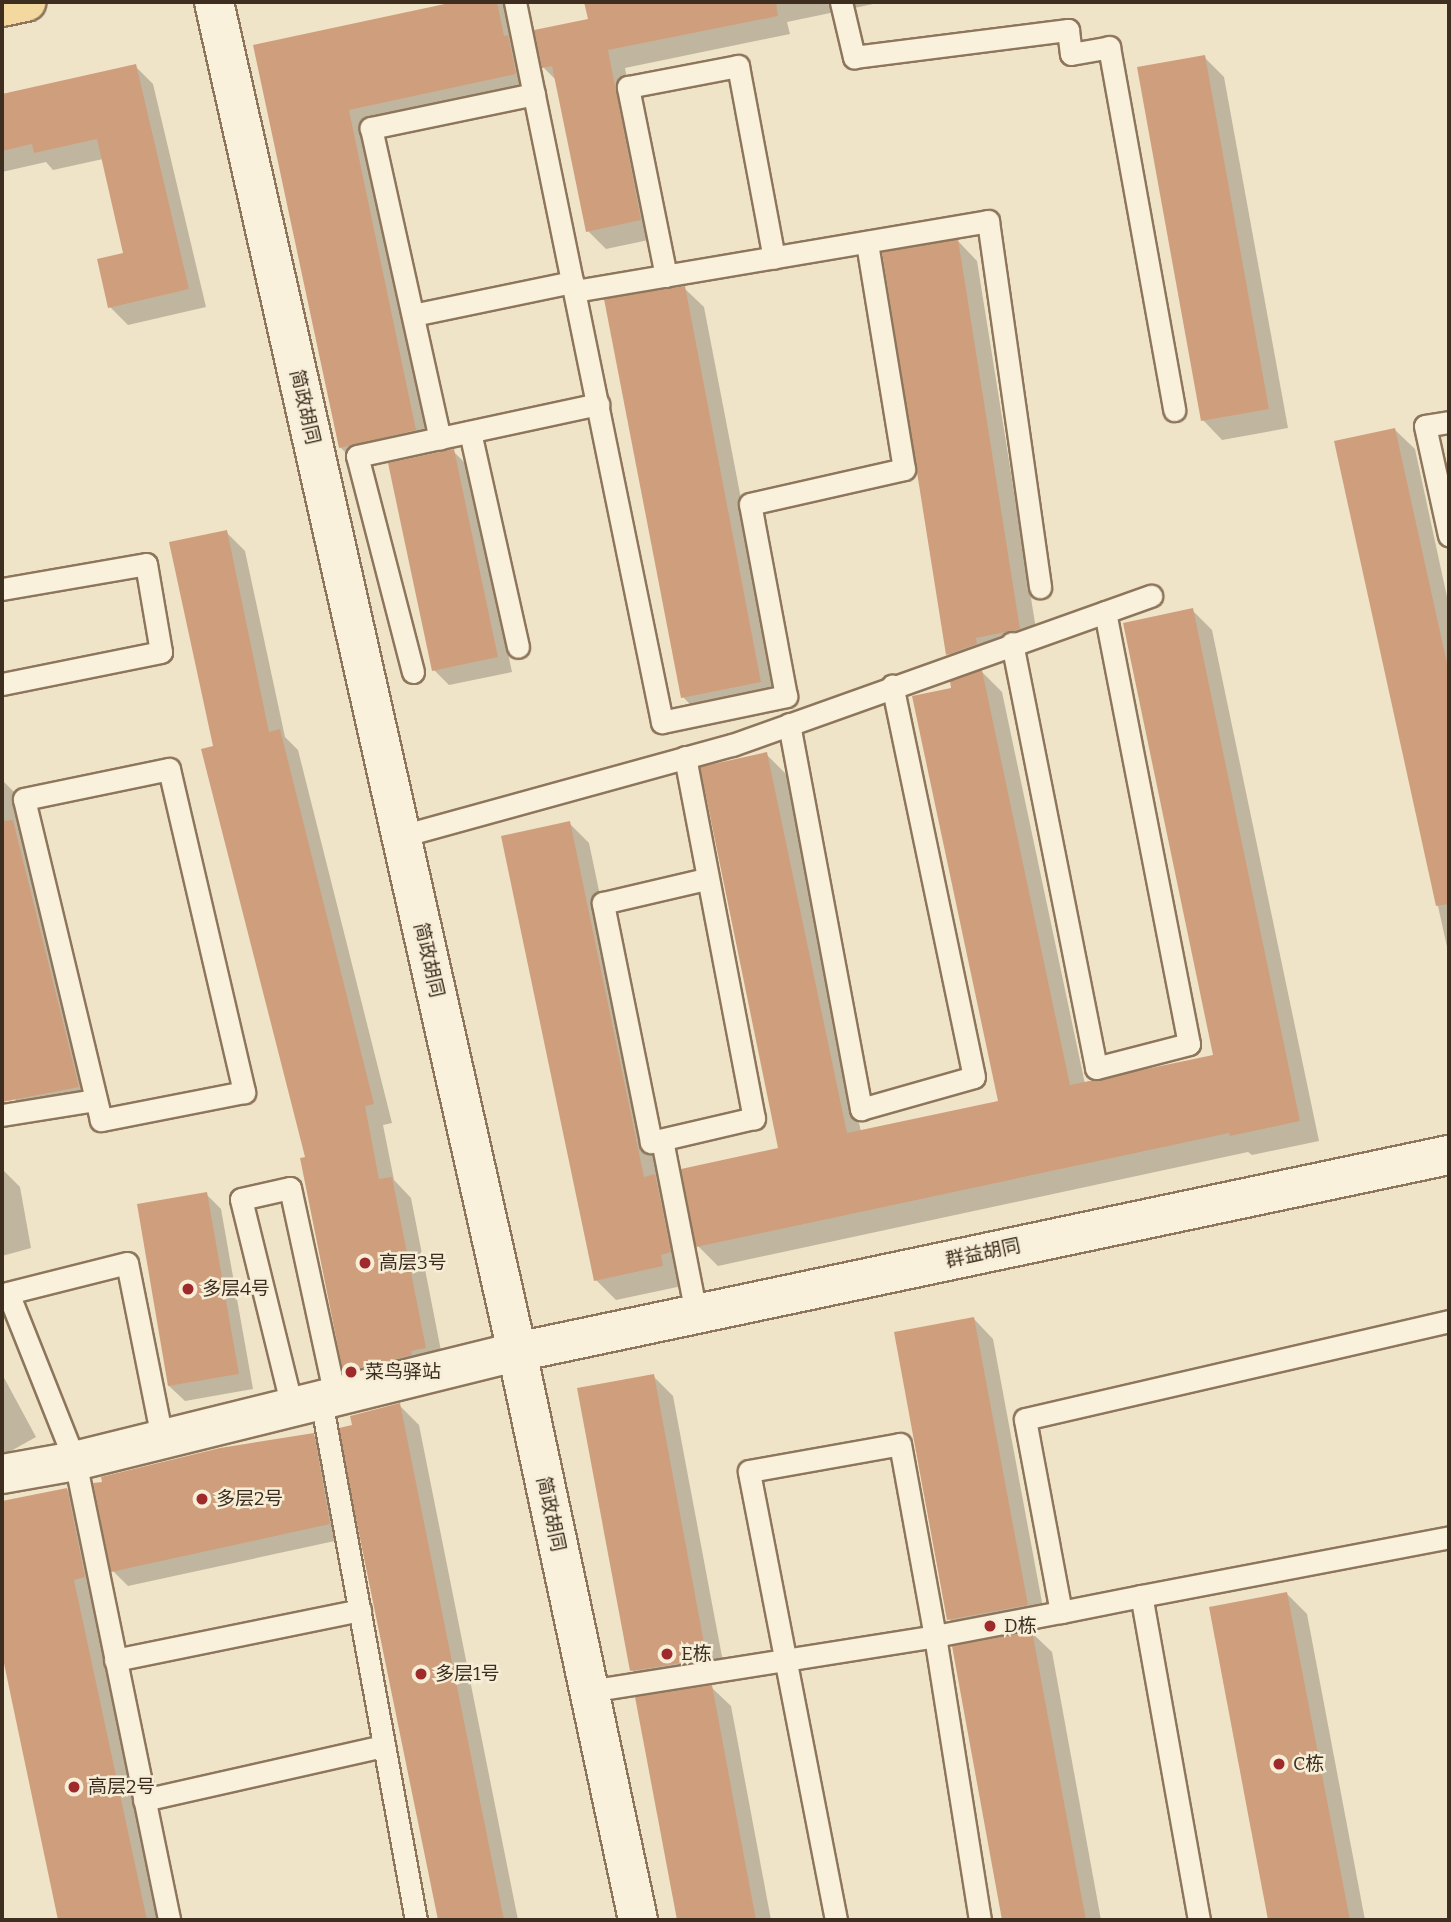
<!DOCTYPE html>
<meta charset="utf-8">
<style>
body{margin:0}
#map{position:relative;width:1451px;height:1922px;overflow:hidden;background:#f0e4c8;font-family:Bitter,"Noto Sans SC",serif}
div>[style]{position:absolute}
.shadow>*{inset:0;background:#0003}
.building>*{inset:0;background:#cf9f7d}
.roads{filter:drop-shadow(2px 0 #8d765c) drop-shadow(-2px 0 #8d765c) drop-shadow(0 2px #8d765c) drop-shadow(0 -2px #8d765c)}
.lane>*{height:21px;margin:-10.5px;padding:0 10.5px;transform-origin:10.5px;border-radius:10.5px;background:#faf1dc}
.street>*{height:38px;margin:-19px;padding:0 19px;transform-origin:19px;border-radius:19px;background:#faf1dc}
.secondary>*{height:38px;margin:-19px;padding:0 19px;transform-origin:19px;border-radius:19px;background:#faf1dc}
.primary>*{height:38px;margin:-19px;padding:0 19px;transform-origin:19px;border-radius:19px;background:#f3d9a0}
.dots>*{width:19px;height:19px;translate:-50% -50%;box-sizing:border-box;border:4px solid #f7eed8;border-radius:50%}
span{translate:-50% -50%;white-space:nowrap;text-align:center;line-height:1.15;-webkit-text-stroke:5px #f7eed8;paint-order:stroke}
.street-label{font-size:19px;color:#3d2e20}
.poi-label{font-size:19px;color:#3d2e20}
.left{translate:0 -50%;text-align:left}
.frame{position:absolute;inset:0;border:4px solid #3d2e20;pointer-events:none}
</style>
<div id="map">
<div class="shadow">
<i style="clip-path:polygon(463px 2px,501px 2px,514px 15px,535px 93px,368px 129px,435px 449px,360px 467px,340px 447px,255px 46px)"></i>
<i style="clip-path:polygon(586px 2px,883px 2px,787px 22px,790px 34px,625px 68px,658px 238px,606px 249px,588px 231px,557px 81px,544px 68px,590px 20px)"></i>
<i style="clip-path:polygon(1204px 57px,1224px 77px,1288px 428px,1222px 440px,1203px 420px)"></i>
<i style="clip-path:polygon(135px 66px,153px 84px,206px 307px,128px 325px,110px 307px,125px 255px,103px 159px,53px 170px,46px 162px,2px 172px,2px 97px)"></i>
<i style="clip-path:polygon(958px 241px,977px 261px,1039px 648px,995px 658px,996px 664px,979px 669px,1002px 692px,1085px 1084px,1215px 1056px,1192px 610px,1212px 630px,1319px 1141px,1252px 1155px,1248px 1152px,718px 1266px,698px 1246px,780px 1149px,766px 754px,786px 774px,861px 1132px,1000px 1102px,953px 689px,970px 676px,948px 654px)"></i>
<i style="clip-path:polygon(684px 288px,704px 307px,780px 701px,702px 717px,683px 697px)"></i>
<i style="clip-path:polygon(1395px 430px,1415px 449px,1449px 606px,1449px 956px,1336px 443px)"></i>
<i style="clip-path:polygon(453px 451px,468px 466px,512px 672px,449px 685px,434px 670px)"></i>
<i style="clip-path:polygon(226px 532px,245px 551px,285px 737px,298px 750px,392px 1123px,383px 1125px,394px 1180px,411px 1198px,444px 1366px,364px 1390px,345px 1371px,307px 1158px,215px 748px)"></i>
<i style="clip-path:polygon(2px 780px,22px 800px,98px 1106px,35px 1119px,15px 1099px,2px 1044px)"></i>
<i style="clip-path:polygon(569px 823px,589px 843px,682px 1286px,616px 1300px,596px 1280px)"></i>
<i style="clip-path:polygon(2px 1169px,20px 1187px,31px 1248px,2px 1256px)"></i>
<i style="clip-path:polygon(206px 1194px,221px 1209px,253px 1389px,185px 1401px,169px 1386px)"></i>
<i style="clip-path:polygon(974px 1319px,993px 1339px,1046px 1624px,969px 1639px,949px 1619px)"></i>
<i style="clip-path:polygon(2px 1374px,36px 1437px,2px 1456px)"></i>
<i style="clip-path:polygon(653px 1376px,673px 1396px,726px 1678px,652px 1690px,632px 1670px)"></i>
<i style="clip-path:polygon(399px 1405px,419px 1425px,518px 1920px,440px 1920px,341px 1429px,354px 1427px)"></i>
<i style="clip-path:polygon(313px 1435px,328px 1450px,344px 1539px,128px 1586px,113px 1571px)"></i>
<i style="clip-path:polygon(67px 1490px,86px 1510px,162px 1920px,60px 1920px,2px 1645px,2px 1503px)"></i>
<i style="clip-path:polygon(1287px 1594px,1307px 1614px,1365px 1920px,1270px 1920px,1211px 1609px)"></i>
<i style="clip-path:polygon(1032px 1633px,1052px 1652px,1101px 1920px,1004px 1920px,954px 1648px)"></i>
<i style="clip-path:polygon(711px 1687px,731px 1706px,771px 1920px,679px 1920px,637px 1698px)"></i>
</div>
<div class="building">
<i style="clip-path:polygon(454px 2px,497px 2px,504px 36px,508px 35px,516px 74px,349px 110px,416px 430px,339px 448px,253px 45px)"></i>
<i style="clip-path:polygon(584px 2px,776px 2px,778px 16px,608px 50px,641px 220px,586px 232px,552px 66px,542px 68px,534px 30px,588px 19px)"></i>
<i style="clip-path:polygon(1205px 55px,1269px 409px,1201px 421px,1137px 67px)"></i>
<i style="clip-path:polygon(136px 64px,189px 289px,108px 308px,97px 259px,123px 253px,97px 139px,34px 153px,32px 144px,2px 151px,2px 94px)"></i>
<i style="clip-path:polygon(958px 239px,1020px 629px,976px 638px,977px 644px,946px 655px,882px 252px)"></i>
<i style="clip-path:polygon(685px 286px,761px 682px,681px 698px,604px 299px)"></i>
<i style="clip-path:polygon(1395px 428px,1449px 672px,1449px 904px,1436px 906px,1334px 441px)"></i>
<i style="clip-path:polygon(454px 449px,498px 657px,432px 671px,388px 463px)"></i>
<i style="clip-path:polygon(227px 530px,269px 732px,280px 729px,374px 1104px,365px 1106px,379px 1179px,392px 1177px,426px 1348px,411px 1351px,412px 1355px,343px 1372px,300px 1158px,305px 1157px,201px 749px,213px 746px,169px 542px)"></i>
<i style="clip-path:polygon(1193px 608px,1300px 1121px,1230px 1136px,1229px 1133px,696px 1247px,681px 1169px,778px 1148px,700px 767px,767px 752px,847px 1133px,998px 1101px,912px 696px,951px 688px,950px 681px,982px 670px,1070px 1085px,1213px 1055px,1123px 623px)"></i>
<i style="clip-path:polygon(13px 820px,79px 1087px,2px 1102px,2px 821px)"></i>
<i style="clip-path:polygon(570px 821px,644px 1177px,655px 1174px,671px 1252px,661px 1255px,663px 1266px,594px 1281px,501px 836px)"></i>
<i style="clip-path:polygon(207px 1192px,239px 1374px,168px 1386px,137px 1204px)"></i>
<i style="clip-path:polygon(974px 1317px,1028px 1605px,947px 1620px,894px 1332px)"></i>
<i style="clip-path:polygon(654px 1374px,707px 1659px,630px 1671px,577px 1388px)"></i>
<i style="clip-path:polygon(400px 1403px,504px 1920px,438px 1920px,356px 1519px,339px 1428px,352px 1425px,350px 1416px)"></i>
<i style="clip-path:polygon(314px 1433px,330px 1524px,111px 1572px,93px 1483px,102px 1482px,101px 1477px,220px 1448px)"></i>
<i style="clip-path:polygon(67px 1488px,85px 1577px,74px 1580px,147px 1920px,58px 1920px,2px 1654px,2px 1501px)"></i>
<i style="clip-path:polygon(1287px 1592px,1350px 1920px,1268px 1920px,1209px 1607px)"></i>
<i style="clip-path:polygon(1032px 1631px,1086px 1920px,1002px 1920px,952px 1646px)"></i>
<i style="clip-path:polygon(712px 1685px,756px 1920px,677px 1920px,635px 1697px)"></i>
</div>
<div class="roads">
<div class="lane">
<i style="left:515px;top:2px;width:735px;rotate:78.46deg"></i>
<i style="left:662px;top:722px;width:127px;rotate:-11.8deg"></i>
<i style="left:786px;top:696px;width:195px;rotate:-100.6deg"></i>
<i style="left:750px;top:504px;width:158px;rotate:-12.8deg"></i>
<i style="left:904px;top:469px;width:230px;rotate:-99.3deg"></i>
<i style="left:841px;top:2px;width:57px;rotate:76.7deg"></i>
<i style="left:854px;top:57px;width:216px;rotate:-7.2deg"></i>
<i style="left:1068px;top:30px;width:24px;rotate:83deg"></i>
<i style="left:1071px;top:54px;width:39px;rotate:-10deg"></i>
<i style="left:1109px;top:47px;width:369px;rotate:79.8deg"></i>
<i style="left:534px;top:94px;width:167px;rotate:168.2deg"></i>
<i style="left:371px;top:128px;width:318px;rotate:77.5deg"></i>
<i style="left:440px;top:438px;width:162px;rotate:-12.1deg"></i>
<i style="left:666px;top:276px;width:193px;rotate:-101.4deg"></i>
<i style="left:628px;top:87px;width:112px;rotate:-10.8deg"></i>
<i style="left:738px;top:66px;width:195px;rotate:79.4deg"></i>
<i style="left:575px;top:291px;width:419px;rotate:-9.6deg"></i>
<i style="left:988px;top:221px;width:370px;rotate:81.9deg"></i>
<i style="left:413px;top:315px;width:163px;rotate:-11.7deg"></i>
<i style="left:1449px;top:422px;width:24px;rotate:171deg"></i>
<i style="left:1425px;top:426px;width:112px;rotate:77.6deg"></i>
<i style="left:470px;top:432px;width:220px;rotate:77.4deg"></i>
<i style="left:2px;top:589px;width:146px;rotate:-9.8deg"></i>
<i style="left:146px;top:564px;width:89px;rotate:80.3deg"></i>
<i style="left:161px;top:652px;width:162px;rotate:168.6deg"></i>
<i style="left:1012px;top:643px;width:433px;rotate:78.8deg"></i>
<i style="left:1096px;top:1068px;width:96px;rotate:-14.5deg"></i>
<i style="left:1189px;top:1044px;width:440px;rotate:-101deg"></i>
<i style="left:413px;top:672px;width:223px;rotate:-104.5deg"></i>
<i style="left:357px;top:456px;width:85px;rotate:-12.2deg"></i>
<i style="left:789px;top:724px;width:392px;rotate:79.4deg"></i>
<i style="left:861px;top:1109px;width:117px;rotate:-15.8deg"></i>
<i style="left:974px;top:1077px;width:400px;rotate:-101.8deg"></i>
<i style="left:685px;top:757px;width:368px;rotate:79.2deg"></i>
<i style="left:754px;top:1118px;width:106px;rotate:166.9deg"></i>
<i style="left:651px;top:1142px;width:244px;rotate:-101.4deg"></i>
<i style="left:603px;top:903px;width:106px;rotate:-13.1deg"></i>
<i style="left:169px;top:769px;width:332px;rotate:76.9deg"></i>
<i style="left:244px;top:1092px;width:146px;rotate:168.9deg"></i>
<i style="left:101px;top:1120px;width:330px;rotate:-103.5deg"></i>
<i style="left:24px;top:799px;width:148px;rotate:-11.7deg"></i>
<i style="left:401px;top:836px;width:343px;rotate:-15.4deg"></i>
<i style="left:732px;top:745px;width:445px;rotate:-19.6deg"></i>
<i style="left:2px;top:1115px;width:95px;rotate:-9.1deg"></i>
<i style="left:662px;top:1140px;width:177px;rotate:78.9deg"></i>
<i style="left:321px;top:1400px;width:529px;rotate:79.65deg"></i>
<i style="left:292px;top:1407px;width:214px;rotate:-103.8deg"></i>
<i style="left:241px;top:1199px;width:50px;rotate:-12.7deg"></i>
<i style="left:290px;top:1188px;width:213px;rotate:77.8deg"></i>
<i style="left:162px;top:1438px;width:178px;rotate:-101.3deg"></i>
<i style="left:127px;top:1263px;width:123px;rotate:165.9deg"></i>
<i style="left:8px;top:1293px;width:181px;rotate:68.3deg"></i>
<i style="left:75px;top:1461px;width:469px;rotate:78.4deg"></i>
<i style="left:1141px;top:1596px;width:82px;rotate:168.7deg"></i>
<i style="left:1061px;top:1612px;width:196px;rotate:-100.6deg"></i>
<i style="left:1025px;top:1419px;width:435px;rotate:-13deg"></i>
<i style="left:115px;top:1660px;width:250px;rotate:-11.5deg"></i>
<i style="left:589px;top:1691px;width:350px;rotate:-9deg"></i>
<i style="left:935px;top:1636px;width:128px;rotate:-10.8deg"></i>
<i style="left:144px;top:1800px;width:246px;rotate:-12.7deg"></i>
<i style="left:836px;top:1920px;width:457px;rotate:-101deg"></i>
<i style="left:749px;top:1471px;width:153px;rotate:-10.1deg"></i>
<i style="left:900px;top:1444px;width:195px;rotate:79.7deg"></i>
<i style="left:935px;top:1636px;width:288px;rotate:81deg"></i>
<i style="left:1199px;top:1920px;width:329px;rotate:-100.1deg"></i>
<i style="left:1141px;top:1596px;width:314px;rotate:-10.8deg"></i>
</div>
<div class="street">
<i style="left:2px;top:1474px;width:74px;rotate:-10.1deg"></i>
<i style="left:75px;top:1461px;width:455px;rotate:-13.9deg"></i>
</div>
<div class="secondary">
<i style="left:214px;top:2px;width:1384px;rotate:77.35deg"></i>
<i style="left:517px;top:1352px;width:581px;rotate:77.97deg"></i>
<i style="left:517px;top:1352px;width:953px;rotate:-11.94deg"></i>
</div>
<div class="primary">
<i style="left:2px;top:7px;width:25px;rotate:-12deg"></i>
</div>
</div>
<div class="dots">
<i style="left:365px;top:1263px;background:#9e2a2b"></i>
<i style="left:188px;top:1289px;background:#9e2a2b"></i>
<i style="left:351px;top:1372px;background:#9e2a2b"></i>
<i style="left:202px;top:1499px;background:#9e2a2b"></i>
<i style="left:990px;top:1626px;background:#9e2a2b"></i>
<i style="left:667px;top:1654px;background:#9e2a2b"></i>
<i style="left:421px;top:1674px;background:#9e2a2b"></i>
<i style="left:1279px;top:1764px;background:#9e2a2b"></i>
<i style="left:74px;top:1787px;background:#9e2a2b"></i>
</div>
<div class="street-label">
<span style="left:305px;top:407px;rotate:77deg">简政胡同</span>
<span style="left:429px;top:960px;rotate:77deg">简政胡同</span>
<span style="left:983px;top:1253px;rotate:-12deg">群益胡同</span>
<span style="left:551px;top:1514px;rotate:78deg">简政胡同</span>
</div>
<div class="poi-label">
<span class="left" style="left:379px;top:1263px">高层3号</span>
<span class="left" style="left:202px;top:1289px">多层4号</span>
<span class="left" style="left:365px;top:1372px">菜鸟驿站</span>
<span class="left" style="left:216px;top:1499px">多层2号</span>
<span class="left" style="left:1004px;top:1626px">D栋</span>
<span class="left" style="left:681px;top:1654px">E栋</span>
<span class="left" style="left:435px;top:1674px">多层1号</span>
<span class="left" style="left:1293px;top:1764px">C栋</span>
<span class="left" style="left:88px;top:1787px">高层2号</span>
</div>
<div class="frame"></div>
</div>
